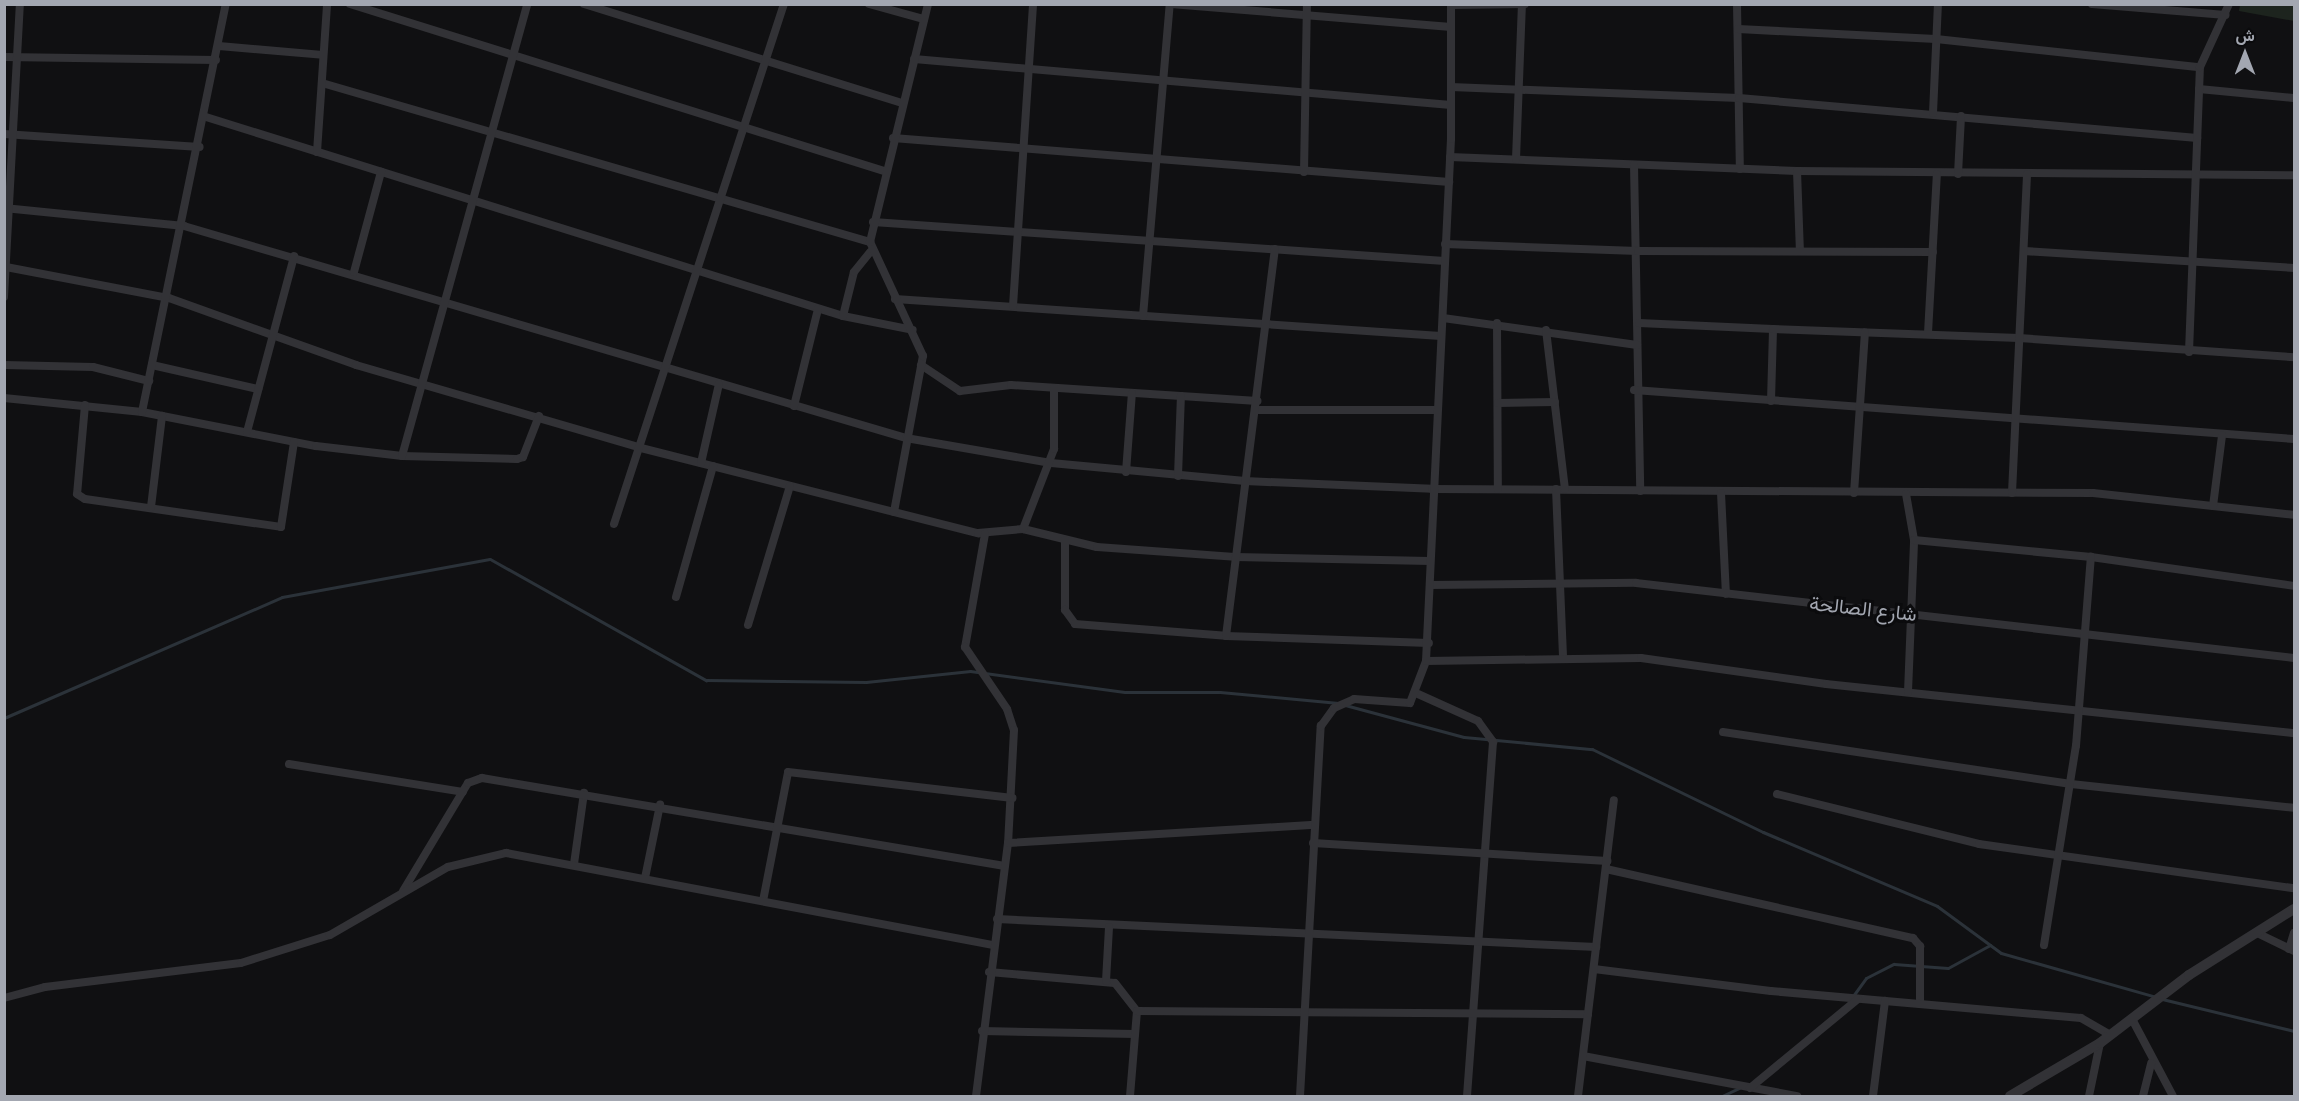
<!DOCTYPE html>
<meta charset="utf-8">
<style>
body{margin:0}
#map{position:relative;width:2299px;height:1101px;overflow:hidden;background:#101012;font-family:"Public Sans",Vazirmatn,sans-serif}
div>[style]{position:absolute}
.green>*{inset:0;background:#1d241e}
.stream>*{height:3px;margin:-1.5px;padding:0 1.5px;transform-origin:1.5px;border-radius:1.5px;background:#2b3239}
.minor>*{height:8px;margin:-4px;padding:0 4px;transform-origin:4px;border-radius:4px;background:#323236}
.tertiary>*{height:10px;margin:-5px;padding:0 5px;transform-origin:5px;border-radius:5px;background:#323236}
span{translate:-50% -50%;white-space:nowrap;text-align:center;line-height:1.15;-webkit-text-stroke:6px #0b0b0d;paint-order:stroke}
.street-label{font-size:20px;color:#a3a7b1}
.frame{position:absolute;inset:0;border:6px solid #a3a7b1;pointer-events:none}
.north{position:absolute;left:2215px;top:24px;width:60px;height:60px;-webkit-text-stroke:4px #0b0b0d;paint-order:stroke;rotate:0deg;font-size:16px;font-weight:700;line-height:24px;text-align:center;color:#a3a7b1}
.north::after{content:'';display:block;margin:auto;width:21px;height:27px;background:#a3a7b1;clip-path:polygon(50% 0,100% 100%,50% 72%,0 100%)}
</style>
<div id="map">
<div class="green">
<i style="clip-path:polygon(2240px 5px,2294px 5px,2294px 21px,2239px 11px)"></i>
</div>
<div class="stream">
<i style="left:1345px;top:705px;width:123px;rotate:15.1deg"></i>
<i style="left:1464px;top:737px;width:129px;rotate:5.4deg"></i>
<i style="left:1592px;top:749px;width:190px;rotate:25.9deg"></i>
<i style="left:1763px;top:832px;width:189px;rotate:23deg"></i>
<i style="left:1937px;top:906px;width:79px;rotate:36.3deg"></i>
<i style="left:2001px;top:953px;width:161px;rotate:15.8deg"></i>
<i style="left:4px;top:718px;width:303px;rotate:-23.5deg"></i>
<i style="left:282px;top:597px;width:211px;rotate:-10.4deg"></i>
<i style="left:490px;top:559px;width:248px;rotate:29.3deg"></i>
<i style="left:706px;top:680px;width:160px;rotate:0.7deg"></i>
<i style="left:866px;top:682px;width:105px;rotate:-6deg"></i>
<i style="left:970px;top:671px;width:156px;rotate:7.7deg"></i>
<i style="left:1125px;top:692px;width:95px"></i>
<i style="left:1220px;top:692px;width:119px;rotate:5.3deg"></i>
<i style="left:1853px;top:996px;width:22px;rotate:-54deg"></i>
<i style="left:1866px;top:978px;width:31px;rotate:-27deg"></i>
<i style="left:1894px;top:964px;width:54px;rotate:4.2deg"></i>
<i style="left:1948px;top:968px;width:48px;rotate:-28.7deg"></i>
<i style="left:2162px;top:999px;width:136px;rotate:13.6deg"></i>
<i style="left:1722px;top:1096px;width:19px;rotate:-25deg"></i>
</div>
<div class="minor">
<i style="left:350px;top:4px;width:560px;rotate:17.37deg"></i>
<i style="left:584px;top:4px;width:333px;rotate:17.3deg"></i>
<i style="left:869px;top:4px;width:57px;rotate:15.3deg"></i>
<i style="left:1171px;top:4px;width:281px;rotate:4.7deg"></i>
<i style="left:1737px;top:4px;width:165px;rotate:89deg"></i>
<i style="left:2092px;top:4px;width:134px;rotate:4.7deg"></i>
<i style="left:1451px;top:5px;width:74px;rotate:-0.8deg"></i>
<i style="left:1738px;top:29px;width:198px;rotate:2.9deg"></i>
<i style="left:1936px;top:39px;width:265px;rotate:6.1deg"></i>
<i style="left:219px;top:46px;width:104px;rotate:4.9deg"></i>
<i style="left:4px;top:57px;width:212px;rotate:0.8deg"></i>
<i style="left:914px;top:59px;width:539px;rotate:4.9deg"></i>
<i style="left:322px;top:83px;width:571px;rotate:16.18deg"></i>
<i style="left:1451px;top:87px;width:288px;rotate:2.2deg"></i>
<i style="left:1739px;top:98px;width:460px;rotate:5deg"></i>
<i style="left:2199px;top:89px;width:95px;rotate:5.4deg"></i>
<i style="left:1933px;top:113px;width:109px;rotate:-87.4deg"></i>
<i style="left:206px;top:117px;width:667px;rotate:17.35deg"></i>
<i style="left:843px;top:316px;width:71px;rotate:11.3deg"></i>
<i style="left:4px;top:134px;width:196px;rotate:3.8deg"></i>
<i style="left:893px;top:138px;width:558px;rotate:4.52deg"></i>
<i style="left:317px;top:152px;width:148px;rotate:-86.1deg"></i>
<i style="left:1450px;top:157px;width:347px;rotate:2.3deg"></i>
<i style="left:1797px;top:171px;width:497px;rotate:0.5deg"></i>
<i style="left:1516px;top:159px;width:154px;rotate:-87.8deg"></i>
<i style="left:1634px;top:165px;width:326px;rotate:88.9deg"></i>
<i style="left:1797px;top:171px;width:80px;rotate:87.9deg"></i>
<i style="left:1304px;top:172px;width:168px;rotate:-89deg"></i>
<i style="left:1958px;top:174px;width:58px;rotate:-87deg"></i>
<i style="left:4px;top:208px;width:181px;rotate:5.7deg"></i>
<i style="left:184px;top:226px;width:752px;rotate:16.36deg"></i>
<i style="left:906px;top:438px;width:147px;rotate:9.8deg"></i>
<i style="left:1051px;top:463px;width:195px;rotate:5.3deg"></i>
<i style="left:1245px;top:481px;width:187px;rotate:2.4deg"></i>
<i style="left:1432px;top:489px;width:661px;rotate:0.35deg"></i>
<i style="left:2093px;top:493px;width:202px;rotate:6.2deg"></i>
<i style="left:873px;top:222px;width:573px;rotate:3.9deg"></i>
<i style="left:1445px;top:244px;width:193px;rotate:2.1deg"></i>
<i style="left:1638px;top:251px;width:295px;rotate:0.2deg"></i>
<i style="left:2024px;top:251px;width:271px;rotate:3.6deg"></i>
<i style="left:6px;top:267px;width:166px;rotate:10.8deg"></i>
<i style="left:169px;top:298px;width:199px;rotate:19.7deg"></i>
<i style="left:356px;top:365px;width:297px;rotate:16.2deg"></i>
<i style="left:641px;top:448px;width:348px;rotate:14.2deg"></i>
<i style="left:978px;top:533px;width:45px;rotate:-5.1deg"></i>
<i style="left:1023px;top:529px;width:76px;rotate:13.7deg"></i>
<i style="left:1097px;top:547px;width:138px;rotate:4.1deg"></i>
<i style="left:1235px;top:557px;width:195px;rotate:1.2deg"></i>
<i style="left:354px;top:272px;width:104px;rotate:-74.9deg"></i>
<i style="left:4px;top:297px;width:293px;rotate:-86.9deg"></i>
<i style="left:895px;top:299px;width:547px;rotate:3.88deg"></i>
<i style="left:1013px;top:306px;width:303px;rotate:-86.2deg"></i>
<i style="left:843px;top:316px;width:45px;rotate:-76deg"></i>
<i style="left:854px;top:272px;width:26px;rotate:-51deg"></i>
<i style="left:1143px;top:316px;width:313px;rotate:-85.1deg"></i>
<i style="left:1443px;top:318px;width:196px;rotate:7.9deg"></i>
<i style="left:1497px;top:323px;width:166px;rotate:89.7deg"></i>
<i style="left:1639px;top:323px;width:134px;rotate:2.6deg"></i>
<i style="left:1546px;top:330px;width:160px;rotate:83.2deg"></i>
<i style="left:1928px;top:333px;width:159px;rotate:-86.8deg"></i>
<i style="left:2189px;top:352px;width:285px;rotate:-87.8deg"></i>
<i style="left:2200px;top:67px;width:69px;rotate:-65.3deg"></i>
<i style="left:4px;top:365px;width:89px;rotate:1.3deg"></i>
<i style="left:93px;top:367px;width:58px;rotate:14deg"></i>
<i style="left:152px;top:365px;width:109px;rotate:12.8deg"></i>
<i style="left:921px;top:365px;width:47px;rotate:33.7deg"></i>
<i style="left:960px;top:391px;width:51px;rotate:-6.7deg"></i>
<i style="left:1011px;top:385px;width:247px;rotate:3.7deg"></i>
<i style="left:1634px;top:390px;width:662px;rotate:4.25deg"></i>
<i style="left:4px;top:398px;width:139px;rotate:5.8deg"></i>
<i style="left:142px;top:412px;width:177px;rotate:11.1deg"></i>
<i style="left:316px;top:446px;width:87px;rotate:6.6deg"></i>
<i style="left:402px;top:456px;width:115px;rotate:1.5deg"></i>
<i style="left:517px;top:459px;width:6px;rotate:-18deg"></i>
<i style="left:523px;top:457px;width:44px;rotate:-68.7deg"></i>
<i style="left:1771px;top:401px;width:72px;rotate:-88.4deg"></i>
<i style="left:1773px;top:329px;width:246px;rotate:2.1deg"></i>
<i style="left:2019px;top:338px;width:276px;rotate:4deg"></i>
<i style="left:1498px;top:403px;width:57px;rotate:-1deg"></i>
<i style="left:85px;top:405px;width:89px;rotate:95.1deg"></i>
<i style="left:77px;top:494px;width:9px;rotate:32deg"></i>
<i style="left:85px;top:499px;width:198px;rotate:8.1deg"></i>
<i style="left:281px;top:527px;width:86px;rotate:-81.3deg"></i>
<i style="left:794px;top:406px;width:100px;rotate:-76.1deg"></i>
<i style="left:1255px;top:410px;width:182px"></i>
<i style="left:142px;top:412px;width:417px;rotate:-78.4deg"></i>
<i style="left:247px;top:432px;width:182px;rotate:-75deg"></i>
<i style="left:402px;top:456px;width:469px;rotate:-74.5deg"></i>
<i style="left:701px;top:463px;width:81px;rotate:-77.2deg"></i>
<i style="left:1126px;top:472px;width:79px;rotate:-85.7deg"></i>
<i style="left:1178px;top:476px;width:80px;rotate:-87.9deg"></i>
<i style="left:1556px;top:489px;width:169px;rotate:87.6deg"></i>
<i style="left:1721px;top:493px;width:101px;rotate:87.2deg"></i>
<i style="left:1854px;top:493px;width:161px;rotate:-86.1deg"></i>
<i style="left:2012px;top:493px;width:319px;rotate:-87.3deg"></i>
<i style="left:1906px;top:494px;width:47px;rotate:80.1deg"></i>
<i style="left:2213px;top:506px;width:71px;rotate:-82.7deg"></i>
<i style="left:151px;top:507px;width:92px;rotate:-83.1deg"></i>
<i style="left:894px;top:512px;width:159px;rotate:-79.5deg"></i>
<i style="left:923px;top:356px;width:126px;rotate:-114.9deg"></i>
<i style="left:870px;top:242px;width:245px;rotate:-76.3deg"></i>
<i style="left:614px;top:524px;width:547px;rotate:-71.9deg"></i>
<i style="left:1023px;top:529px;width:86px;rotate:-68.8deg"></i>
<i style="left:1054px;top:449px;width:61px;rotate:-90deg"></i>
<i style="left:985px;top:534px;width:115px;rotate:100deg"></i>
<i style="left:965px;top:647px;width:75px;rotate:55.9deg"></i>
<i style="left:1007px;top:709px;width:22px;rotate:72deg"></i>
<i style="left:1014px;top:730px;width:113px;rotate:93deg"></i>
<i style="left:1065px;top:540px;width:70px;rotate:90deg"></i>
<i style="left:1065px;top:610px;width:17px;rotate:54deg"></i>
<i style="left:1075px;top:624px;width:151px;rotate:4.5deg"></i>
<i style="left:1226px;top:636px;width:203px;rotate:2deg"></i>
<i style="left:1430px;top:585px;width:206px;rotate:-0.6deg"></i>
<i style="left:1636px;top:583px;width:662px;rotate:6.5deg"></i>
<i style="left:676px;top:597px;width:136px;rotate:-74.2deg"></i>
<i style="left:748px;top:625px;width:145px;rotate:-73.2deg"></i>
<i style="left:1226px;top:636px;width:390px;rotate:-82.8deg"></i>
<i style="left:1426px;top:661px;width:215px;rotate:-0.8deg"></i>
<i style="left:1641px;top:658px;width:187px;rotate:8deg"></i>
<i style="left:1826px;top:684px;width:471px;rotate:6deg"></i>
<i style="left:1908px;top:692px;width:152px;rotate:-87.7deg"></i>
<i style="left:1914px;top:540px;width:178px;rotate:5.5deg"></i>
<i style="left:2091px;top:557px;width:205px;rotate:8.1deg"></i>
<i style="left:1418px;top:694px;width:66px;rotate:24.2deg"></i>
<i style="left:1478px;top:721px;width:26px;rotate:54deg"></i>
<i style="left:1493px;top:742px;width:355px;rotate:94.2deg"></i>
<i style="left:1723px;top:732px;width:352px;rotate:8.5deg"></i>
<i style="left:2071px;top:784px;width:224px;rotate:6.1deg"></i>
<i style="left:289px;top:764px;width:176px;rotate:9.1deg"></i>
<i style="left:1777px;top:794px;width:208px;rotate:13.9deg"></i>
<i style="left:1979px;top:844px;width:318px;rotate:8deg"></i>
<i style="left:1313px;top:843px;width:295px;rotate:3.5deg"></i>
<i style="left:574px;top:864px;width:72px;rotate:-82deg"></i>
<i style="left:1606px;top:869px;width:315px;rotate:12.7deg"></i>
<i style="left:1913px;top:938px;width:11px;rotate:49deg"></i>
<i style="left:1920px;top:946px;width:58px;rotate:90deg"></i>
<i style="left:645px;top:878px;width:75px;rotate:-78.4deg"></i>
<i style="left:403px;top:891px;width:126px;rotate:-59deg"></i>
<i style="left:468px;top:783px;width:15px;rotate:-20deg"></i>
<i style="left:482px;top:778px;width:530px;rotate:9.55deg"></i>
<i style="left:763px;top:901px;width:131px;rotate:-79deg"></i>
<i style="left:788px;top:772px;width:226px;rotate:6.6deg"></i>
<i style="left:997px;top:919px;width:600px;rotate:2.68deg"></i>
<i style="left:2257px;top:933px;width:41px;rotate:25.9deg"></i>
<i style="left:2044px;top:945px;width:202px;rotate:-80.9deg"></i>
<i style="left:2076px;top:746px;width:190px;rotate:-85.5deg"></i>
<i style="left:2289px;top:949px;width:17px;rotate:-73deg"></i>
<i style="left:1594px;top:969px;width:178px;rotate:7.1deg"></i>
<i style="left:1771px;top:991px;width:311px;rotate:5deg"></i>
<i style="left:2081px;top:1018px;width:34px;rotate:30deg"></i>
<i style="left:989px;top:972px;width:126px;rotate:5deg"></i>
<i style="left:1115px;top:983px;width:36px;rotate:52deg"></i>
<i style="left:1106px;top:981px;width:54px;rotate:-86.8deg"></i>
<i style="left:4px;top:998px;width:42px;rotate:-15deg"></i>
<i style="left:45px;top:987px;width:197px;rotate:-7deg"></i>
<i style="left:241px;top:963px;width:93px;rotate:-17.5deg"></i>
<i style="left:330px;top:935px;width:136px;rotate:-30deg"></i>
<i style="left:448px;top:867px;width:60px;rotate:-13.6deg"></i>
<i style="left:506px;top:853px;width:496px;rotate:10.7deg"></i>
<i style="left:2132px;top:1019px;width:87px;rotate:62deg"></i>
<i style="left:982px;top:1031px;width:153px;rotate:1.1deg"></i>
<i style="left:1583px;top:1056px;width:218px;rotate:10.6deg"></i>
<i style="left:1750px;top:1088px;width:140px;rotate:-39.5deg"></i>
<i style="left:976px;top:1096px;width:255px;rotate:-82.8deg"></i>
<i style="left:1008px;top:843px;width:307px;rotate:-3.4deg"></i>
<i style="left:1130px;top:1096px;width:85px;rotate:-85.3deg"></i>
<i style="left:1137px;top:1011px;width:451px;rotate:0.4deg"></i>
<i style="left:1300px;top:1096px;width:371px;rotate:-86.8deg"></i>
<i style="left:1321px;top:726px;width:22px;rotate:-54deg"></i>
<i style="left:1334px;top:708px;width:22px;rotate:-24deg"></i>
<i style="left:1354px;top:699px;width:56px;rotate:4.1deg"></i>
<i style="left:1410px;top:703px;width:45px;rotate:-69.1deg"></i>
<i style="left:1426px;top:661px;width:523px;rotate:-87.26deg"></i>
<i style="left:1451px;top:139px;width:135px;rotate:-90deg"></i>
<i style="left:1578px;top:1096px;width:298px;rotate:-83.1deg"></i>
<i style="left:1873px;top:1096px;width:96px;rotate:-82.8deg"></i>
<i style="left:2089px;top:1096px;width:54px;rotate:-78.3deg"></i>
<i style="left:2143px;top:1096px;width:34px;rotate:-76deg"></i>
</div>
<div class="tertiary">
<i style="left:2010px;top:1096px;width:104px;rotate:-30.5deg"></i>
<i style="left:2100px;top:1043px;width:112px;rotate:-37.4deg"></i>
<i style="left:2189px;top:975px;width:124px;rotate:-32.2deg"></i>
</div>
<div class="street-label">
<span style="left:1863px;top:609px;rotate:6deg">شارع الصالحة</span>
</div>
<div class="frame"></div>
<div class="north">ش</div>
</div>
